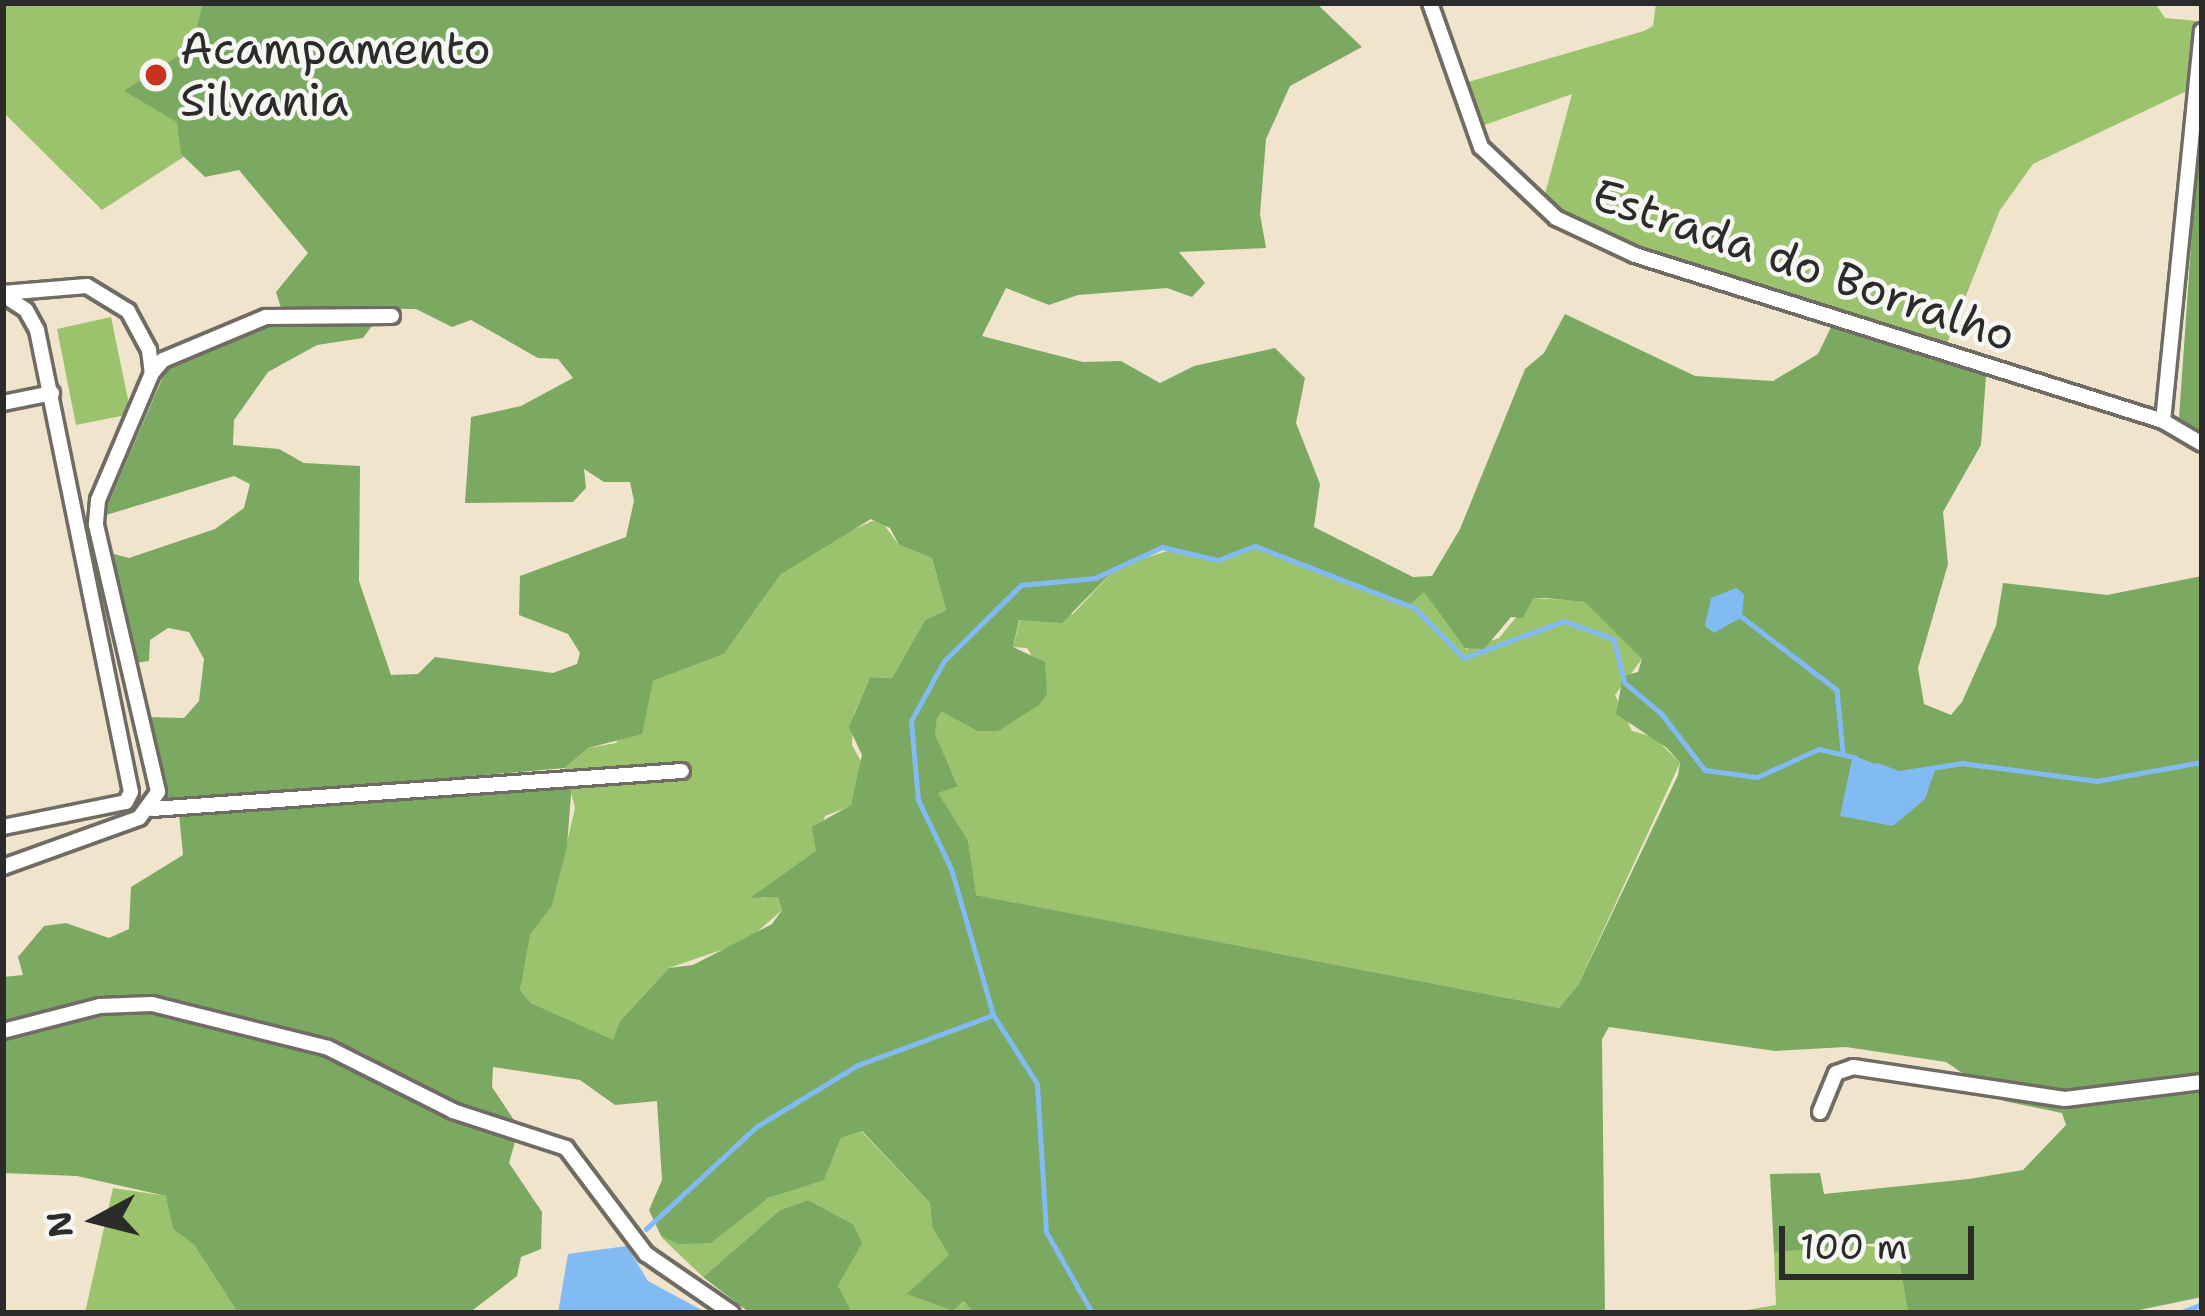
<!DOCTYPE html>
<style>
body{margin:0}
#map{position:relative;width:2205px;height:1316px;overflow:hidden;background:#f1e4cc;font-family:"Shantell Sans",sans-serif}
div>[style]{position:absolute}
.green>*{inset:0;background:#9bc36e}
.forest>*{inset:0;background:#7ca961}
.water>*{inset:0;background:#82baf3}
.stream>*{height:4.5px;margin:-2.25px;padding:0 2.25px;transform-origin:2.25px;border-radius:2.25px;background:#82baf3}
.roads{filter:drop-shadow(3px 0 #706c63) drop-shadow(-3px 0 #706c63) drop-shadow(0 3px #706c63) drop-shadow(0 -3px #706c63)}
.minor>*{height:14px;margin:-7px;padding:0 7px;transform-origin:7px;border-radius:7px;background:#fff}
.dots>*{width:33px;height:33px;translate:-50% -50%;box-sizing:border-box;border:6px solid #f6f6f2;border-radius:50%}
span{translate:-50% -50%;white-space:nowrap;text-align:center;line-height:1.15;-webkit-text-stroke:9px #f6f6f2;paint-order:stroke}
.poi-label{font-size:45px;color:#2b2b2b}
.left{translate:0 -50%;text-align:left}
.street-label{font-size:45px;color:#2b2b2b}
.frame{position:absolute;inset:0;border:6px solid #2b2b2b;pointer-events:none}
.north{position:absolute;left:36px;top:1160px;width:120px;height:120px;-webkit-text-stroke:9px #f6f6f2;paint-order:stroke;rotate:263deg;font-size:33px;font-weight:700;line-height:48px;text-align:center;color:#2b2b2b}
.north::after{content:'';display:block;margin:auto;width:42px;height:54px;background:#2b2b2b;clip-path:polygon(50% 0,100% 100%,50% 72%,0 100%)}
.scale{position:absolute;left:1779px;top:1226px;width:195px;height:54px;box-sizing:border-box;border:6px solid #2b2b2b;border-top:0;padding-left:15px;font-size:36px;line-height:42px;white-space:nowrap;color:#2b2b2b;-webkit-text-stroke:9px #f6f6f2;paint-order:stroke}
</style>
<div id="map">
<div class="green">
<i style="clip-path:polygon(3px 3px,380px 3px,366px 38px,102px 210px,3px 112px)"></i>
<i style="clip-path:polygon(1656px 3px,2155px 3px,2165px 18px,2197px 21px,2191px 89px,2033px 164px,2000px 210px,1946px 346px,1621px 243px,1543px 201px,1572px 94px,1479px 127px,1461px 84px,1644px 31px,1653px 26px)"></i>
<i style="clip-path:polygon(111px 317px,131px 414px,76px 425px,57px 329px)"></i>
<i style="clip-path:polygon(879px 518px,899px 545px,932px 558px,946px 610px,925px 620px,892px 678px,870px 677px,854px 714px,852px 745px,862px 763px,851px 806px,825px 816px,816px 851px,761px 898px,778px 896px,782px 910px,747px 941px,669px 968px,620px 1021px,613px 1041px,531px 1003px,520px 990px,523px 962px,530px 935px,552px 906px,575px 808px,565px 768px,588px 748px,616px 743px,653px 681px,724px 654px,781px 574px,817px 546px)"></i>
<i style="clip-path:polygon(1183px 546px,1218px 560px,1255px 546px,1282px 552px,1407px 606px,1424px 591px,1466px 649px,1499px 638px,1532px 598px,1585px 601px,1623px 633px,1642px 659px,1615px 695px,1632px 731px,1654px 737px,1680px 763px,1578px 985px,1559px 1008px,975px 895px,968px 840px,937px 792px,958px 785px,934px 735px,937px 718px,942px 712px,977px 731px,998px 731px,1045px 678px,1027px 648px,1013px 647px,1020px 619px,1073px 614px,1117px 567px)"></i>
<i style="clip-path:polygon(861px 1131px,930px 1203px,932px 1227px,950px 1256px,908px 1294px,953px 1311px,964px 1301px,975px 1304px,974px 1313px,848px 1310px,838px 1286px,861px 1243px,853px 1224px,808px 1200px,780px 1210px,703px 1277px,661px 1237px,701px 1242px,768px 1198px,824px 1179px,841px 1138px)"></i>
<i style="clip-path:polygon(113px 1188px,167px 1196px,173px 1229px,194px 1245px,238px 1313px,85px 1313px)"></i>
<i style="clip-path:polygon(1845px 1241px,1898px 1252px,1908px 1313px,1729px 1313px,1776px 1305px,1774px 1252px)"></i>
</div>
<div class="forest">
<i style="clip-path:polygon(evenodd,203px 3px,1316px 3px,1362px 47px,1290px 86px,1266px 139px,1260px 214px,1266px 248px,1179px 252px,1205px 283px,1192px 297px,1167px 288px,1078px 295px,1049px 305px,1006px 288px,982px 336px,1083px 362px,1121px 361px,1160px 383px,1194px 366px,1275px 348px,1305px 378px,1296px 423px,1320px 484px,1314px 527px,1413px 577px,1432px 576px,1460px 529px,1525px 369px,1544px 353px,1565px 314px,1695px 376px,1773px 381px,1818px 354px,1834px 321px,1986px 376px,1981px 445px,1943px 512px,1948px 564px,1918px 668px,1924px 704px,1951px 715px,1962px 702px,1996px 626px,2003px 583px,2107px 595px,2202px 576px,2202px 1297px,2125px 1313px,1908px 1313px,1898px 1253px,1880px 1243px,1774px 1252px,1770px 1174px,1820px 1173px,1824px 1194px,1969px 1179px,2023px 1170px,2066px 1125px,2062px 1113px,2004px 1101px,1946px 1062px,1846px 1047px,1775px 1051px,1609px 1027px,1602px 1039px,1605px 1313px,974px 1313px,964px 1301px,953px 1311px,907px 1294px,949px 1255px,932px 1227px,930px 1203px,862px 1131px,841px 1138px,824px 1180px,768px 1198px,711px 1243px,678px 1244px,661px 1236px,649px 1210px,662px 1180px,657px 1101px,615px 1105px,580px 1080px,493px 1067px,492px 1087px,518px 1126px,424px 1094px,363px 1053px,155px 997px,71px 1006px,3px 1026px,3px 977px,23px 975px,18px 957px,44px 926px,66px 923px,109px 938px,129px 929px,131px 887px,183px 855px,179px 814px,572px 782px,567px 846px,552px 906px,530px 935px,520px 990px,531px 1003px,613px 1040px,620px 1021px,669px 968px,693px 965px,772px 924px,782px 910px,778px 897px,750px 898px,816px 851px,812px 827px,851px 805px,862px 755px,849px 727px,870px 677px,892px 678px,925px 620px,946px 610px,932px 558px,899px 545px,890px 528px,871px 519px,781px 574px,724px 654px,653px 681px,642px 734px,588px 748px,565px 768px,164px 803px,147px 717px,184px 718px,199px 701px,204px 659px,189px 632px,168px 628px,150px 640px,149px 661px,135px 663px,110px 553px,129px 558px,215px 529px,244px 508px,250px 484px,234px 476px,103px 516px,168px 365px,256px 326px,372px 326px,363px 338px,317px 345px,268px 372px,234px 420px,233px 445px,279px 449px,304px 463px,360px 466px,359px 581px,391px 675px,418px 674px,435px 657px,553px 673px,577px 664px,580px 653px,568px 634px,519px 615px,520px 576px,626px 537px,634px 501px,630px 482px,604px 482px,584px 469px,586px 488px,573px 502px,465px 503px,471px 417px,521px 406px,573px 378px,558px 359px,538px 358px,471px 320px,452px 327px,416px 309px,281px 308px,276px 292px,308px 253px,239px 170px,205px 177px,181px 154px,177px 122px,124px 91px,192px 47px,203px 3px,1256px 546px,1408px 606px,1424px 592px,1465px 648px,1484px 649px,1511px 617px,1523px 618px,1533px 598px,1546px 598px,1585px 602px,1642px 659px,1638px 672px,1623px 676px,1616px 714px,1667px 748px,1680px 763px,1678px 775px,1578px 985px,1559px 1008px,976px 895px,968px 840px,938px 793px,958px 786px,935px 735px,937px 718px,942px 712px,977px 731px,998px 731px,1039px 705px,1047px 694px,1045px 662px,1013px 647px,1019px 620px,1062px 623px,1117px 567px,1162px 547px,1218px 560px,1256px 546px,203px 3px,1853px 756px,1899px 773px,1935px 768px,1841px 815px,1853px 756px)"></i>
<i style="clip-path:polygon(2202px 88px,2202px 431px,2179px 418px)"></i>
<i style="clip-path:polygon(155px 1011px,318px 1052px,516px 1138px,509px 1163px,542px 1212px,541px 1249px,521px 1257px,517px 1276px,469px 1313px,238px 1313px,194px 1245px,173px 1229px,166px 1196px,77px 1176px,3px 1173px,3px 1037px,94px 1015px)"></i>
<i style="clip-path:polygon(808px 1200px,853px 1224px,862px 1243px,838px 1286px,852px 1313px,750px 1313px,703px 1277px,780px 1210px)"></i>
</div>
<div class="water">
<i style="clip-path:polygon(1736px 588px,1744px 594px,1742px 617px,1714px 633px,1705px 626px,1711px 598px)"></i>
<i style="clip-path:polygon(1853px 756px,1899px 773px,1936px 767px,1925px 799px,1893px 826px,1840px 816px)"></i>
<i style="clip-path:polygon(627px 1246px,648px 1281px,707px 1313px,558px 1313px,568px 1254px)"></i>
</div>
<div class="stream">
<i style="left:1742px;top:617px;width:120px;rotate:37.5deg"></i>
<i style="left:1837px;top:690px;width:62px;rotate:84.5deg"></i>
<i style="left:1877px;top:765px;width:23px;rotate:20deg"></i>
<i style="left:1899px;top:773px;width:64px;rotate:-9deg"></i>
<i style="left:1962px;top:763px;width:136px;rotate:7.6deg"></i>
<i style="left:2097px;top:781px;width:107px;rotate:-10.3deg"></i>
<i style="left:646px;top:1229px;width:150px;rotate:-42.8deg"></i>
<i style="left:756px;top:1127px;width:119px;rotate:-31.3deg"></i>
<i style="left:858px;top:1065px;width:144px;rotate:-20.3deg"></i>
<i style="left:1092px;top:1313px;width:93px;rotate:-119.6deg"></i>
<i style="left:1046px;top:1232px;width:148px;rotate:-93.5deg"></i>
<i style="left:1037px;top:1084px;width:82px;rotate:-122.5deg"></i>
<i style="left:993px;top:1015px;width:152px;rotate:-106deg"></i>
<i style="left:951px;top:869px;width:76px;rotate:-115.6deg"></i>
<i style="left:918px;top:800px;width:79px;rotate:-95.1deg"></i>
<i style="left:911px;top:721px;width:68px;rotate:-61.2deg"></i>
<i style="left:944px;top:661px;width:108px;rotate:-44.6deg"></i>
<i style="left:1021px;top:585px;width:74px;rotate:-5.4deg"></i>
<i style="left:1095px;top:578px;width:74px;rotate:-24.8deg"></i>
<i style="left:1162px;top:547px;width:57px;rotate:13.1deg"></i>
<i style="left:1218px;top:560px;width:40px;rotate:-21deg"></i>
<i style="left:1255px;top:546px;width:172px;rotate:21.2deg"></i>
<i style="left:1415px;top:608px;width:70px;rotate:45.6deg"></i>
<i style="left:1464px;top:658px;width:107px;rotate:-20.3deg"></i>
<i style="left:1564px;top:621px;width:53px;rotate:19.8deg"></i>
<i style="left:1614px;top:639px;width:45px;rotate:76deg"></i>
<i style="left:1625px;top:683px;width:47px;rotate:39.8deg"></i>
<i style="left:1661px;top:713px;width:72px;rotate:52.3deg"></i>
<i style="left:1705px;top:770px;width:52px;rotate:7.7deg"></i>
<i style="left:1757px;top:777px;width:68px;rotate:-24.3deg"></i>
<i style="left:1819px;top:749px;width:37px;rotate:13deg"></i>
<i style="left:2179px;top:1313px;width:25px;rotate:-21deg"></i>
</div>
<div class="roads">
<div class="minor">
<i style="left:1430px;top:3px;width:153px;rotate:70.5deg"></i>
<i style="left:1481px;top:147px;width:103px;rotate:43.4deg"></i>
<i style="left:1556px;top:218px;width:87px;rotate:25.1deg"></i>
<i style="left:1635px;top:255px;width:553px;rotate:17.45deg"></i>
<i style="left:2163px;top:421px;width:45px;rotate:30.5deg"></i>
<i style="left:3px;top:293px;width:84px;rotate:-4.8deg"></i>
<i style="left:87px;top:286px;width:48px;rotate:31.4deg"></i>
<i style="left:128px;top:311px;width:44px;rotate:61.7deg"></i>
<i style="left:149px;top:350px;width:23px;rotate:83deg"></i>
<i style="left:152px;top:373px;width:138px;rotate:113deg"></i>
<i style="left:98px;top:500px;width:25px;rotate:95deg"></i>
<i style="left:96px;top:525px;width:274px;rotate:76.9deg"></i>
<i style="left:158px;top:792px;width:32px;rotate:126deg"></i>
<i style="left:139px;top:818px;width:145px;rotate:160.2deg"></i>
<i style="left:3px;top:295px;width:27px;rotate:33deg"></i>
<i style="left:26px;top:310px;width:23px;rotate:61deg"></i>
<i style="left:37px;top:330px;width:471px;rotate:78.5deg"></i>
<i style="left:131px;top:792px;width:11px;rotate:117deg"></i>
<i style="left:126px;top:802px;width:126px;rotate:168.5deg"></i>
<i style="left:152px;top:373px;width:17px;rotate:-50deg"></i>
<i style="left:163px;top:360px;width:112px;rotate:-22.7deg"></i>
<i style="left:266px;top:317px;width:126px;rotate:-0.5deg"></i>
<i style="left:3px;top:403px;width:50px;rotate:-11.5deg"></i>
<i style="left:2163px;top:421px;width:392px;rotate:-84.3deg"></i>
<i style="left:152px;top:809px;width:531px;rotate:-4.1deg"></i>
<i style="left:3px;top:1031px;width:100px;rotate:-14.5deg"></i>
<i style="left:100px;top:1006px;width:52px;rotate:-2.2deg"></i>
<i style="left:152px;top:1004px;width:181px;rotate:14deg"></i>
<i style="left:328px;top:1048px;width:140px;rotate:26.7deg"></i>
<i style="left:453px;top:1111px;width:119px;rotate:18.1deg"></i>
<i style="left:566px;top:1148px;width:133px;rotate:53deg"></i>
<i style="left:646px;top:1254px;width:104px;rotate:34.5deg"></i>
<i style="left:1820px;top:1112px;width:42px;rotate:-67.7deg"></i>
<i style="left:1836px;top:1073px;width:18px;rotate:-19deg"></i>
<i style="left:1853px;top:1067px;width:214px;rotate:8.6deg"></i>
<i style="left:2065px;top:1099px;width:138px;rotate:-7.1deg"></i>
</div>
</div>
<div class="dots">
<i style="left:156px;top:75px;background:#c8321e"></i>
</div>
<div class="poi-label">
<span class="left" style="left:180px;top:75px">Acampamento<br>Silvania</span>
</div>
<div class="street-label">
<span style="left:1804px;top:265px;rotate:19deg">Estrada do Borralho</span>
</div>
<div class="frame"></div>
<div class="north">N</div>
<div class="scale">100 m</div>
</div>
